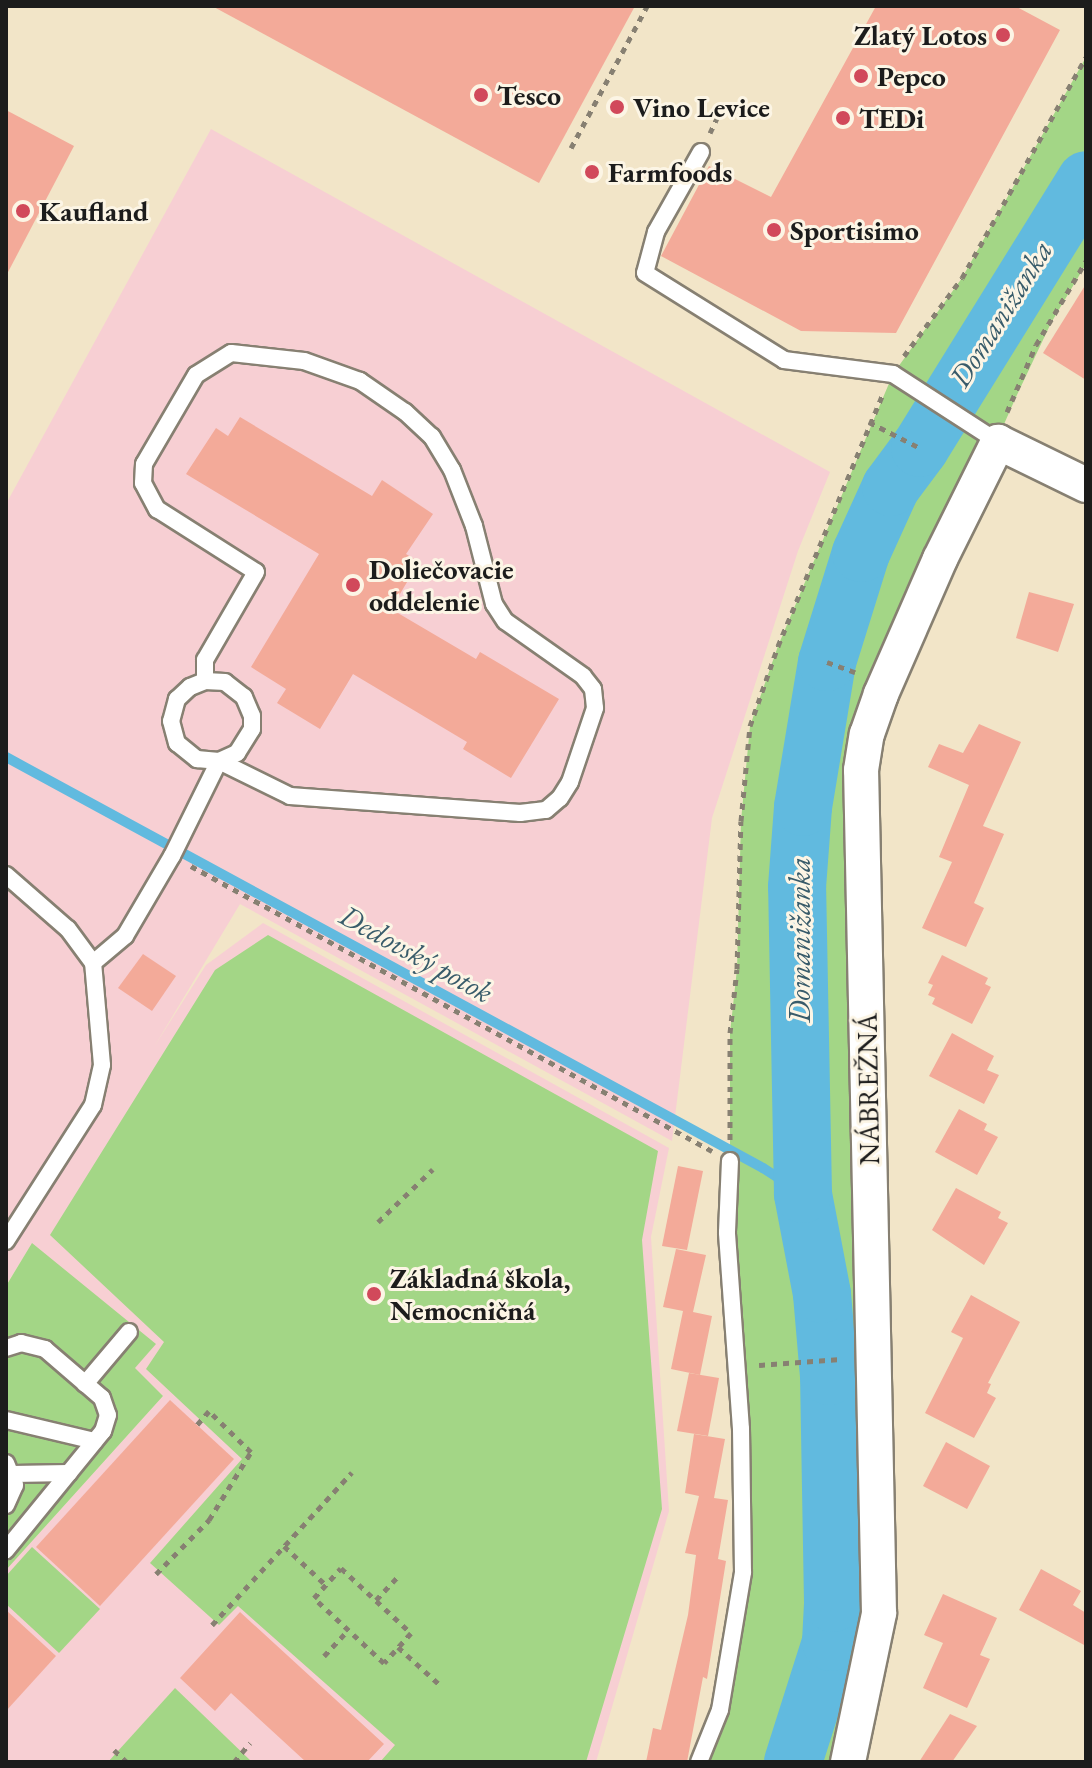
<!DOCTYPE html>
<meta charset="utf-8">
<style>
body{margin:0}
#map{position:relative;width:1092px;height:1768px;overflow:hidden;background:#f2e5c8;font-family:"EB Garamond",serif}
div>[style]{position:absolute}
.built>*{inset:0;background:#f7cfd3}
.green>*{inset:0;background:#a3d686}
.stream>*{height:10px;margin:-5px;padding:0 5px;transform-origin:5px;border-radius:5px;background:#61badf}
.river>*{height:58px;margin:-29px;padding:0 29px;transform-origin:29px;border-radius:29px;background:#61badf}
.building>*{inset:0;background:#f3aa99}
.path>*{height:5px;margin-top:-2.5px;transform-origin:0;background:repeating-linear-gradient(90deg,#878072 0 6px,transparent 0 12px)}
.roads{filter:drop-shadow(2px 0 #878072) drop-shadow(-2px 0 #878072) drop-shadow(0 2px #878072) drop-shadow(0 -2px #878072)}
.service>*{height:16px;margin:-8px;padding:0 8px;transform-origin:8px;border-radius:8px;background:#fff}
.minor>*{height:34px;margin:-17px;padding:0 17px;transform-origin:17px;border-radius:17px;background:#fff}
.dots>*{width:22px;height:22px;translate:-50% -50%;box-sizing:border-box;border:4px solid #fcf5e5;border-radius:50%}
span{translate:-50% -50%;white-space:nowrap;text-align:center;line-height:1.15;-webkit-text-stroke:6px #fcf5e5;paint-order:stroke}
.poi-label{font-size:28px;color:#1c1c1c;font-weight:700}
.right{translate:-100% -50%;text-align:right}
.left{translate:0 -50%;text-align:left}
.street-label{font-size:28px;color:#1c1c1c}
.water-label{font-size:30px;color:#385b6a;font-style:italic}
.frame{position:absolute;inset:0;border:8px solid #1c1c1c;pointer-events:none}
</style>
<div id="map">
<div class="built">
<i style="clip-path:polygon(211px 129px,830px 472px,798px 551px,712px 818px,672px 1141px,240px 904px,154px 1047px,206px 965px,263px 923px,669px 1148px,651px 1237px,669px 1511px,596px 1762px,6px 1762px,6px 1570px,163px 1396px,134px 1368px,155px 1344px,32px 1244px,6px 1285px,6px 504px)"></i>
</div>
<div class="green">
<i style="clip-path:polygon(1086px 57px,1086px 264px,1051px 323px,1016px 397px,867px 734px,879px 1613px,848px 1762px,699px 1762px,720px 1710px,743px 1572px,730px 1161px,730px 1033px,737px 969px,741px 821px,750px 726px,778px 646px,893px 374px,962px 278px)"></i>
<i style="clip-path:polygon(268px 935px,658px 1151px,642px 1240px,662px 1509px,586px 1762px,380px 1762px,395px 1745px,238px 1606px,219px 1625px,150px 1563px,242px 1459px,146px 1369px,164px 1342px,50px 1235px,215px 970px)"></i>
<i style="clip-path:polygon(32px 1243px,156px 1344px,135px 1368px,163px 1396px,6px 1570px,6px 1286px)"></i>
<i style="clip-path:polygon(32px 1547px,100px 1609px,59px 1653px,6px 1604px,6px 1576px)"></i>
<i style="clip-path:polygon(175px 1688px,252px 1762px,108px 1762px)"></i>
</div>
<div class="stream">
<i style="left:6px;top:757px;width:861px;rotate:28.5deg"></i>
<i style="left:763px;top:1168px;width:48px;rotate:33deg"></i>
</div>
<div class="river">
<i style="left:793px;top:1762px;width:126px;rotate:-72.4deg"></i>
<i style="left:831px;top:1642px;width:39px;rotate:-87deg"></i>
<i style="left:833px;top:1603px;width:227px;rotate:-91deg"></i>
<i style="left:829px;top:1376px;width:82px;rotate:-94.9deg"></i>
<i style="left:822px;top:1294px;width:102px;rotate:-100.8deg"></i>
<i style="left:803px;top:1194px;width:307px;rotate:-91.1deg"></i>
<i style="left:797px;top:887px;width:80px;rotate:-85.7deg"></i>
<i style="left:803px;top:807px;width:147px;rotate:-80.6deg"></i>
<i style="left:827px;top:662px;width:114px;rotate:-72.7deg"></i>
<i style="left:861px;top:553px;width:72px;rotate:-65.6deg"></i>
<i style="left:891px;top:487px;width:49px;rotate:-53.4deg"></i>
<i style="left:920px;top:448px;width:315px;rotate:-58.2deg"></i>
</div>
<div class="building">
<i style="clip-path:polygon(212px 6px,635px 6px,539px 183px)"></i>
<i style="clip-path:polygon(876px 6px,1015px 6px,1060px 30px,896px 333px,801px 331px,661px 256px,709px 166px,771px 197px)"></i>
<i style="clip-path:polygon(6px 110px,74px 146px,6px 276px)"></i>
<i style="clip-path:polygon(1086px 284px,1086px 380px,1043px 353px)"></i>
<i style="clip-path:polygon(240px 417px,372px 496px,382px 480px,433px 514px,406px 554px,419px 562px,391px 609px,476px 659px,480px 652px,559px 699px,511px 778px,463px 749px,467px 742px,353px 674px,320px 729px,277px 703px,286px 689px,251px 667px,319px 554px,186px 474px,216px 428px,228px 436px)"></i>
<i style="clip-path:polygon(1029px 592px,1074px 604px,1058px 652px,1016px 638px)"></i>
<i style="clip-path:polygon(979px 724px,1021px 742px,983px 826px,1004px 834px,974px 903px,984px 908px,966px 947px,922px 928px,952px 862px,939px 857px,969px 785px,928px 767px,939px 744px,963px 753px)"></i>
<i style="clip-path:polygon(143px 954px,176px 976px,152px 1011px,118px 988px)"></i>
<i style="clip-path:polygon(942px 955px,988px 978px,985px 984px,991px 987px,972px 1024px,932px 1004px,935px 998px,928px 995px,933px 985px,928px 983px)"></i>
<i style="clip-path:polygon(952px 1033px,994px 1056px,987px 1070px,999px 1075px,984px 1104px,929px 1076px)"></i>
<i style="clip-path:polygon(959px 1109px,987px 1124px,984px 1130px,998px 1137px,977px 1175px,935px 1152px)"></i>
<i style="clip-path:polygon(678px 1166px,703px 1171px,687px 1250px,662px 1246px)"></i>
<i style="clip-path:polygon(956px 1188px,1001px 1212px,998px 1218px,1008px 1223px,984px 1265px,932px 1230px)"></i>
<i style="clip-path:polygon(676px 1249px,706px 1255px,693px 1312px,712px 1316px,700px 1375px,671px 1369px,683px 1311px,663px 1307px)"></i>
<i style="clip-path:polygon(971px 1295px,1020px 1322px,988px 1383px,991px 1384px,987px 1393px,996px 1398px,974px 1438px,925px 1413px,963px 1338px,951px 1332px)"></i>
<i style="clip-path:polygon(689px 1373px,719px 1378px,708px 1436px,677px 1431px)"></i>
<i style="clip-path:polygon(170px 1400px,234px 1459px,100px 1606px,36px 1547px)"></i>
<i style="clip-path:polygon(694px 1434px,725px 1439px,714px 1498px,728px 1500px,718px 1559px,726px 1561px,707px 1679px,703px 1677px,687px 1762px,646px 1762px,653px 1728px,661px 1730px,688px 1615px,696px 1555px,685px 1553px,699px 1496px,685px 1493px)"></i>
<i style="clip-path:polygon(946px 1442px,990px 1466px,967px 1509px,923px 1486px)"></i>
<i style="clip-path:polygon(1041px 1569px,1081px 1591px,1073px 1605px,1086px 1613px,1086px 1646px,1019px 1610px)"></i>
<i style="clip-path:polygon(943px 1594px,997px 1618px,980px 1655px,990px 1659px,967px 1708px,923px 1688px,943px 1643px,924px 1635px)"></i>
<i style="clip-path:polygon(6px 1610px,56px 1656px,6px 1711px)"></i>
<i style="clip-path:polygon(240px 1612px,384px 1744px,367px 1762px,306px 1762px,231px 1693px,215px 1711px,180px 1678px)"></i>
<i style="clip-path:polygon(950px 1714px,977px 1726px,952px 1762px,919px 1762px)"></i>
</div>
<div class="path">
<i style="left:710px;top:133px;width:19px;rotate:-65deg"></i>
<i style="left:571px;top:148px;width:161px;rotate:-61.8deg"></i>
<i style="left:904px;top:356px;width:97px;rotate:-53.4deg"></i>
<i style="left:962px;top:278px;width:253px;rotate:-60.7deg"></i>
<i style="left:1007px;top:412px;width:73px;rotate:-66.6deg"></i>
<i style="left:1036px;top:345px;width:98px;rotate:-59.2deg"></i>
<i style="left:869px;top:422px;width:57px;rotate:27deg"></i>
<i style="left:827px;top:662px;width:30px;rotate:20deg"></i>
<i style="left:191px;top:866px;width:594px;rotate:28.68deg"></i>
<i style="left:730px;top:1140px;width:107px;rotate:-90deg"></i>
<i style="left:730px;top:1033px;width:64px;rotate:-83.8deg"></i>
<i style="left:737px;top:969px;width:148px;rotate:-88.5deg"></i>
<i style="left:741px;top:821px;width:95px;rotate:-84.6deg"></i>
<i style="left:750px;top:726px;width:85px;rotate:-70.7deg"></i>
<i style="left:778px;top:646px;width:271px;rotate:-67.4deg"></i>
<i style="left:378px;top:1222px;width:76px;rotate:-43.9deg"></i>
<i style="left:759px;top:1365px;width:82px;rotate:-4.2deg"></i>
<i style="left:284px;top:1546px;width:57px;rotate:42.9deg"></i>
<i style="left:341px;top:1568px;width:96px;rotate:42.9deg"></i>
<i style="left:411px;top:1633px;width:40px;rotate:132deg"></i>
<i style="left:384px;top:1663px;width:96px;rotate:-137.1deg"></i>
<i style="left:314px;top:1598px;width:40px;rotate:-48deg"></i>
<i style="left:156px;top:1574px;width:76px;rotate:-45.5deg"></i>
<i style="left:209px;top:1520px;width:80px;rotate:-58.3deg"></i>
<i style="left:251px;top:1452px;width:59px;rotate:-135.7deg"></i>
<i style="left:209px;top:1411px;width:18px;rotate:131deg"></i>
<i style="left:376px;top:1600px;width:34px;rotate:-47deg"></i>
<i style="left:212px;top:1625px;width:207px;rotate:-47.5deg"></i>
<i style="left:398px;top:1647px;width:55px;rotate:42.1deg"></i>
<i style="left:324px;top:1656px;width:35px;rotate:-47deg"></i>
<i style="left:114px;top:1750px;width:18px;rotate:43deg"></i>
<i style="left:234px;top:1762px;width:25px;rotate:-50deg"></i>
</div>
<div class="roads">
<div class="service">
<i style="left:701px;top:152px;width:92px;rotate:119.4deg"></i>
<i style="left:656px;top:232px;width:42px;rotate:105deg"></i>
<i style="left:645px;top:273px;width:164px;rotate:32deg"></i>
<i style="left:784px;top:360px;width:110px;rotate:7.3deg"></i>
<i style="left:893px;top:374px;width:125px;rotate:32.9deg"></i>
<i style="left:6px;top:875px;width:82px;rotate:41.1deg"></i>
<i style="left:68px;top:929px;width:42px;rotate:53.7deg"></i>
<i style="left:6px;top:1241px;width:161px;rotate:-57.4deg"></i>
<i style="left:93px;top:1105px;width:41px;rotate:-77.3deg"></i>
<i style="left:102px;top:1065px;width:102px;rotate:-95deg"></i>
<i style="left:93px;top:963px;width:42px;rotate:-40.2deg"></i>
<i style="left:125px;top:936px;width:93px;rotate:-59.6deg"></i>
<i style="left:172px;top:856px;width:106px;rotate:-63.7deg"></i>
<i style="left:219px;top:761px;width:20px;rotate:-24deg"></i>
<i style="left:237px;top:753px;width:28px;rotate:-58deg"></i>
<i style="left:252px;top:729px;width:13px;rotate:-90deg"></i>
<i style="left:252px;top:716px;width:21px;rotate:-113deg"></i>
<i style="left:244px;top:697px;width:24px;rotate:-142deg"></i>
<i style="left:225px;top:682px;width:20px;rotate:-177deg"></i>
<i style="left:205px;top:681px;width:16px;rotate:158deg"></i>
<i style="left:190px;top:687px;width:18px;rotate:137deg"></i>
<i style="left:177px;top:699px;width:23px;rotate:105deg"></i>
<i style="left:171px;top:721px;width:23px;rotate:75deg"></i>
<i style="left:177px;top:743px;width:26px;rotate:39deg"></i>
<i style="left:197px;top:759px;width:22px;rotate:5deg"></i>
<i style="left:219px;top:761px;width:79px;rotate:26.2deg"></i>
<i style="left:290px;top:796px;width:231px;rotate:4.2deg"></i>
<i style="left:520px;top:813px;width:26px;rotate:-7deg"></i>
<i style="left:546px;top:810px;width:18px;rotate:-41deg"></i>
<i style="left:560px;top:798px;width:19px;rotate:-58deg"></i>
<i style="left:570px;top:782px;width:78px;rotate:-71.3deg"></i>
<i style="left:595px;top:708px;width:19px;rotate:-96deg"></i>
<i style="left:593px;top:689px;width:16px;rotate:-128deg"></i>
<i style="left:583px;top:676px;width:95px;rotate:-144.8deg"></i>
<i style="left:505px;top:621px;width:20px;rotate:-123deg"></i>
<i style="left:494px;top:604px;width:81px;rotate:-104.4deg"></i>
<i style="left:474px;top:526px;width:60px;rotate:-111.4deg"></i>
<i style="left:452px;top:470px;width:39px;rotate:-121deg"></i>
<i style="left:432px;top:437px;width:37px;rotate:-137deg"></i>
<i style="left:405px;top:412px;width:55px;rotate:-145.4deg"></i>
<i style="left:360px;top:381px;width:59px;rotate:-160.3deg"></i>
<i style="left:304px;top:361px;width:73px;rotate:-173.7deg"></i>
<i style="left:231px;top:353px;width:41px;rotate:147.8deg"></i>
<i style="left:196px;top:375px;width:103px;rotate:120.3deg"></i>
<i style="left:144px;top:464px;width:19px;rotate:93deg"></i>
<i style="left:143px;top:483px;width:30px;rotate:62deg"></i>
<i style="left:157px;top:509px;width:117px;rotate:32.5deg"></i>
<i style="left:256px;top:572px;width:102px;rotate:120.1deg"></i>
<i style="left:205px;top:660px;width:21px;rotate:90deg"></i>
<i style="left:6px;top:1348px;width:16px;rotate:-18deg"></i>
<i style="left:21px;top:1343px;width:25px;rotate:14deg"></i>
<i style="left:45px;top:1349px;width:75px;rotate:40.7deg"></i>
<i style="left:102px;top:1398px;width:18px;rotate:71deg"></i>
<i style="left:108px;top:1415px;width:17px;rotate:107deg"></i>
<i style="left:103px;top:1431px;width:154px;rotate:129.2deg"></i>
<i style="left:85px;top:1384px;width:68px;rotate:-49.8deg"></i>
<i style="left:6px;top:1420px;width:91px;rotate:13.3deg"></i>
<i style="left:6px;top:1463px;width:24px;rotate:68deg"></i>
<i style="left:15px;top:1485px;width:22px;rotate:114deg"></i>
<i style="left:13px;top:1474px;width:56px;rotate:-1deg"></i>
<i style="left:699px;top:1762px;width:56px;rotate:-68deg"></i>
<i style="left:720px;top:1710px;width:140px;rotate:-80.5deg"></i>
<i style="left:743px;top:1572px;width:143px;rotate:-90.8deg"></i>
<i style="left:741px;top:1429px;width:197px;rotate:-94.1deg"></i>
<i style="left:727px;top:1232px;width:71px;rotate:-87.6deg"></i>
</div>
<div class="minor">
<i style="left:848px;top:1762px;width:152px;rotate:-78.2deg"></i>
<i style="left:879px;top:1613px;width:843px;rotate:-91.22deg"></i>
<i style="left:861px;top:770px;width:36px;rotate:-81deg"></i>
<i style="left:867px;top:734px;width:42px;rotate:-70.7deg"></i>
<i style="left:881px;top:694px;width:147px;rotate:-66.4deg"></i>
<i style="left:940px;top:559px;width:131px;rotate:-63.6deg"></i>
<i style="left:998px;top:442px;width:98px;rotate:26deg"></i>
</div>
</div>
<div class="dots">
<i style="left:1003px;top:35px;background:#d1495b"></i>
<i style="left:861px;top:76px;background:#d1495b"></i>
<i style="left:481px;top:95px;background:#d1495b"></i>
<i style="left:617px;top:107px;background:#d1495b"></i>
<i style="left:843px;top:118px;background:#d1495b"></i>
<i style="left:592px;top:172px;background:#d1495b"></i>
<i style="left:23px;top:211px;background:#d1495b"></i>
<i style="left:774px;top:230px;background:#d1495b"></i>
<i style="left:353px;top:585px;background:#d1495b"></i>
<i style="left:374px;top:1294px;background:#d1495b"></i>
</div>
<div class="poi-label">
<span class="right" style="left:987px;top:35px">Zlatý Lotos</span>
<span class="left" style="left:877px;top:76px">Pepco</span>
<span class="left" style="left:497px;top:95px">Tesco</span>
<span class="left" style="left:633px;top:107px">Vino Levice</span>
<span class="left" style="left:859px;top:118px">TEDi</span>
<span class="left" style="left:608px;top:172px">Farmfoods</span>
<span class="left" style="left:39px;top:211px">Kaufland</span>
<span class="left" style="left:790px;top:230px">Sportisimo</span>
<span class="left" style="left:369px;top:585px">Doliečovacie<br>oddelenie</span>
<span class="left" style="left:390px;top:1294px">Základná škola,<br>Nemocničná</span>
</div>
<div class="street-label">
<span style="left:868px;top:1089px;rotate:-91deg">NÁBREŽNÁ</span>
</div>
<div class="water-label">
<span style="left:1001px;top:314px;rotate:-58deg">Domanižanka</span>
<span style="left:800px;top:940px;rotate:-90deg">Domanižanka</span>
<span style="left:416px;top:954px;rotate:29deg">Dedovský potok</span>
</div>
<div class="frame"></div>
</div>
